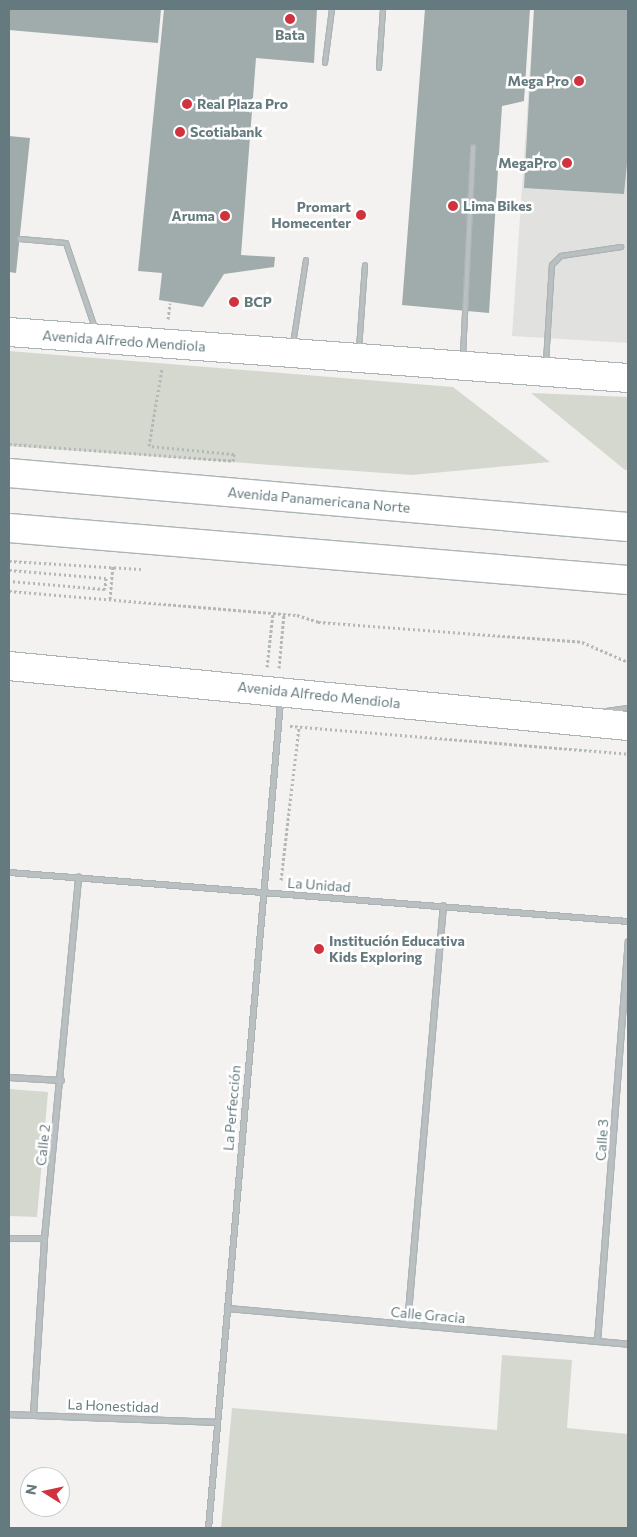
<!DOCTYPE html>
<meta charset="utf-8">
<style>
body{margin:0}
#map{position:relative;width:637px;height:1537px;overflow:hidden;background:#f3f2f0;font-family:Commissioner,sans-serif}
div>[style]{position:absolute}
.built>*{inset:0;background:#e1e2e0}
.green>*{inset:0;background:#d5d8cf}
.building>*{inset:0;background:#a0abac}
.path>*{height:3px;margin-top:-1.5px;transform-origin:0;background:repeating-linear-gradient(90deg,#b4b8b9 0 2.5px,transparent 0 5px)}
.roads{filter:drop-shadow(1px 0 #adb4b6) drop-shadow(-1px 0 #adb4b6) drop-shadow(0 1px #adb4b6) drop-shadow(0 -1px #adb4b6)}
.service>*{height:4px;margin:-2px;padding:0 2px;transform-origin:2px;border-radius:2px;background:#bac0c1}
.minor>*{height:5px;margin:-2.5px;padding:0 2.5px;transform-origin:2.5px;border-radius:2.5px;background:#bac0c1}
.secondary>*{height:28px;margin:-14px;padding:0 14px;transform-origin:14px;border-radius:14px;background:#fff}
.motorway>*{height:28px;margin:-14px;padding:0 14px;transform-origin:14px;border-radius:14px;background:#fff}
.dots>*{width:14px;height:14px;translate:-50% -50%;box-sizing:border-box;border:2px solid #fff;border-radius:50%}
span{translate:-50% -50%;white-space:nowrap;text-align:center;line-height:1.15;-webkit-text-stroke:5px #fff;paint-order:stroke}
.poi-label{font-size:14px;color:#657a7e;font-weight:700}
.right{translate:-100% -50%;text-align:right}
.left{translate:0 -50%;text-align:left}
.street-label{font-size:14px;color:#657a7e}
.frame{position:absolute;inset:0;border:10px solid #657a7e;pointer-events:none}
.north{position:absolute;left:20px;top:1467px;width:50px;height:50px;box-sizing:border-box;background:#fff;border:1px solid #c1cacb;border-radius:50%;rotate:280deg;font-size:14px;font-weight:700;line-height:20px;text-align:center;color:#657a7e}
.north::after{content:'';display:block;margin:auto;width:18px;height:22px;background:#d0333e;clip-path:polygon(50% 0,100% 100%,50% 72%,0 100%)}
</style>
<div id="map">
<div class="built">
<i style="clip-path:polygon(534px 9px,628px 9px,628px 343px,512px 336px)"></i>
</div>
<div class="green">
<i style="clip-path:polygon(9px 351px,453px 387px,550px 462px,412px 475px,9px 446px)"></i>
<i style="clip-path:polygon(531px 393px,628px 397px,628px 470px,625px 470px)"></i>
<i style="clip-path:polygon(9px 1089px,48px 1092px,37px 1217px,9px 1216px)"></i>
<i style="clip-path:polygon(502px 1355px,572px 1360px,567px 1428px,628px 1434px,628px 1528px,221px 1528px,232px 1408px,497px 1430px)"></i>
</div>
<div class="building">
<i style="clip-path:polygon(9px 9px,161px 9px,158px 43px,9px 30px)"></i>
<i style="clip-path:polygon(164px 9px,317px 9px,314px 63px,256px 58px,241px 255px,275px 257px,274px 267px,224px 274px,203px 307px,159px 300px,162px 273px,138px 271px)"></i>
<i style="clip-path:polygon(425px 9px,530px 9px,524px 101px,502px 106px,489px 313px,402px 305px)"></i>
<i style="clip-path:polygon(534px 9px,628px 9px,628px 153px,624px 194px,524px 188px)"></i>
<i style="clip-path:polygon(9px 136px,30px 138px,16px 273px,9px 272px)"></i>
</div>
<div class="path">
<i style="left:168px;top:319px;width:16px;rotate:-83deg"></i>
<i style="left:9px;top:444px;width:225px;rotate:4.3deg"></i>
<i style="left:233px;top:461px;width:7px;rotate:-82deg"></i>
<i style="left:234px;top:454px;width:85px;rotate:-174.6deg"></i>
<i style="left:149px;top:446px;width:79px;rotate:-80.5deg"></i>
<i style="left:9px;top:561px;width:132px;rotate:3.5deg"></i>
<i style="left:9px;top:570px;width:97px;rotate:4.7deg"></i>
<i style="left:106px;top:578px;width:11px;rotate:95deg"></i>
<i style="left:105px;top:589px;width:96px;rotate:-175.2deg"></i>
<i style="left:9px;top:591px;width:289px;rotate:4.8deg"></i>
<i style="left:297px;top:615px;width:22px;rotate:18deg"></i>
<i style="left:318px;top:622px;width:265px;rotate:4.3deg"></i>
<i style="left:582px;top:642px;width:50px;rotate:23.5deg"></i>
<i style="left:110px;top:599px;width:34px;rotate:-85deg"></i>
<i style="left:267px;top:667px;width:54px;rotate:-83.7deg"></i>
<i style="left:279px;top:668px;width:54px;rotate:-84.7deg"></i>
<i style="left:290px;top:726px;width:339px;rotate:4.7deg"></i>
<i style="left:281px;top:880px;width:154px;rotate:-83.3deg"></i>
</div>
<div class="roads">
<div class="service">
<i style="left:325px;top:63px;width:54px;rotate:-82.6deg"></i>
<i style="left:379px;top:68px;width:59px;rotate:-86.1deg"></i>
<i style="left:20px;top:239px;width:46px;rotate:5deg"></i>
<i style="left:66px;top:243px;width:90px;rotate:71.2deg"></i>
<i style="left:293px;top:344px;width:85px;rotate:-81.2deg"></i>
<i style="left:359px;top:349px;width:84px;rotate:-85.9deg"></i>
<i style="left:463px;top:355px;width:208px;rotate:-87.2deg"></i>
<i style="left:546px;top:362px;width:97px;rotate:-86.5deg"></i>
<i style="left:552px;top:265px;width:13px;rotate:-45deg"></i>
<i style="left:561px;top:256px;width:61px;rotate:-8.5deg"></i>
<i style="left:607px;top:711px;width:21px;rotate:-8deg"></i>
</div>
<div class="minor">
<i style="left:9px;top:872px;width:621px;rotate:4.53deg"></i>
<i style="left:9px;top:1077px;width:52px;rotate:3.3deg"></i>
<i style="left:9px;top:1238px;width:35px"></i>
<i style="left:227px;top:1308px;width:403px;rotate:5.1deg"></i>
<i style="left:407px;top:1324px;width:420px;rotate:-85.1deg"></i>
<i style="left:597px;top:1341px;width:401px;rotate:-85.6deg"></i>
<i style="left:9px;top:1414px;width:208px;rotate:2.2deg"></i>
<i style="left:33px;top:1414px;width:176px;rotate:-86.4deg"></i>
<i style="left:44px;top:1238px;width:363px;rotate:-84.6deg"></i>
<i style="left:208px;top:1528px;width:830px;rotate:-85.02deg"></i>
</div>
<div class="secondary">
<i style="left:9px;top:332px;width:621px;rotate:4.25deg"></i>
<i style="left:9px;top:666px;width:622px;rotate:5.54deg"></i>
</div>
<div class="motorway">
<i style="left:9px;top:473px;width:621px;rotate:4.99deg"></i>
<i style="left:9px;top:528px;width:621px;rotate:4.8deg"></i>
</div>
</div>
<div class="dots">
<i style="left:290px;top:19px;background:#d0333e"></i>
<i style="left:579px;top:81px;background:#d0333e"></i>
<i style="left:187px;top:104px;background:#d0333e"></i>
<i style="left:180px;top:132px;background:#d0333e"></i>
<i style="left:567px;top:163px;background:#d0333e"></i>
<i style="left:453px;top:206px;background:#d0333e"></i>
<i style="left:361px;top:215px;background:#d0333e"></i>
<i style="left:225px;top:216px;background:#d0333e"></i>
<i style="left:234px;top:302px;background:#d0333e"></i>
<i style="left:319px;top:949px;background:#d0333e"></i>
</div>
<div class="poi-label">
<span style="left:290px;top:35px">Bata</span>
<span class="right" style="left:569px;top:81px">Mega Pro</span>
<span class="left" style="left:197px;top:104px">Real Plaza Pro</span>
<span class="left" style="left:190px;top:132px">Scotiabank</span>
<span class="right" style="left:557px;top:163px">MegaPro</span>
<span class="left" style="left:463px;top:206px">Lima Bikes</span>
<span class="right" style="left:351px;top:215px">Promart<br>Homecenter</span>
<span class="right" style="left:215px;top:216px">Aruma</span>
<span class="left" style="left:244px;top:302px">BCP</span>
<span class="left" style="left:329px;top:949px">Institución Educativa<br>Kids Exploring</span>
</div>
<div class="street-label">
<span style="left:124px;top:341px;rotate:4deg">Avenida Alfredo Mendiola</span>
<span style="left:319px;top:500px;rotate:5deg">Avenida Panamericana Norte</span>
<span style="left:319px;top:695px;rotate:6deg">Avenida Alfredo Mendiola</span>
<span style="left:319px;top:885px;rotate:4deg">La Unidad</span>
<span style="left:232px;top:1108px;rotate:-85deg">La Perfección</span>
<span style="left:602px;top:1140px;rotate:-86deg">Calle 3</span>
<span style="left:43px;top:1145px;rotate:-84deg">Calle 2</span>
<span style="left:428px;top:1315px;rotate:5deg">Calle Gracia</span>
<span style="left:113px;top:1406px;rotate:2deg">La Honestidad</span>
</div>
<div class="frame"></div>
<div class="north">N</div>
</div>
